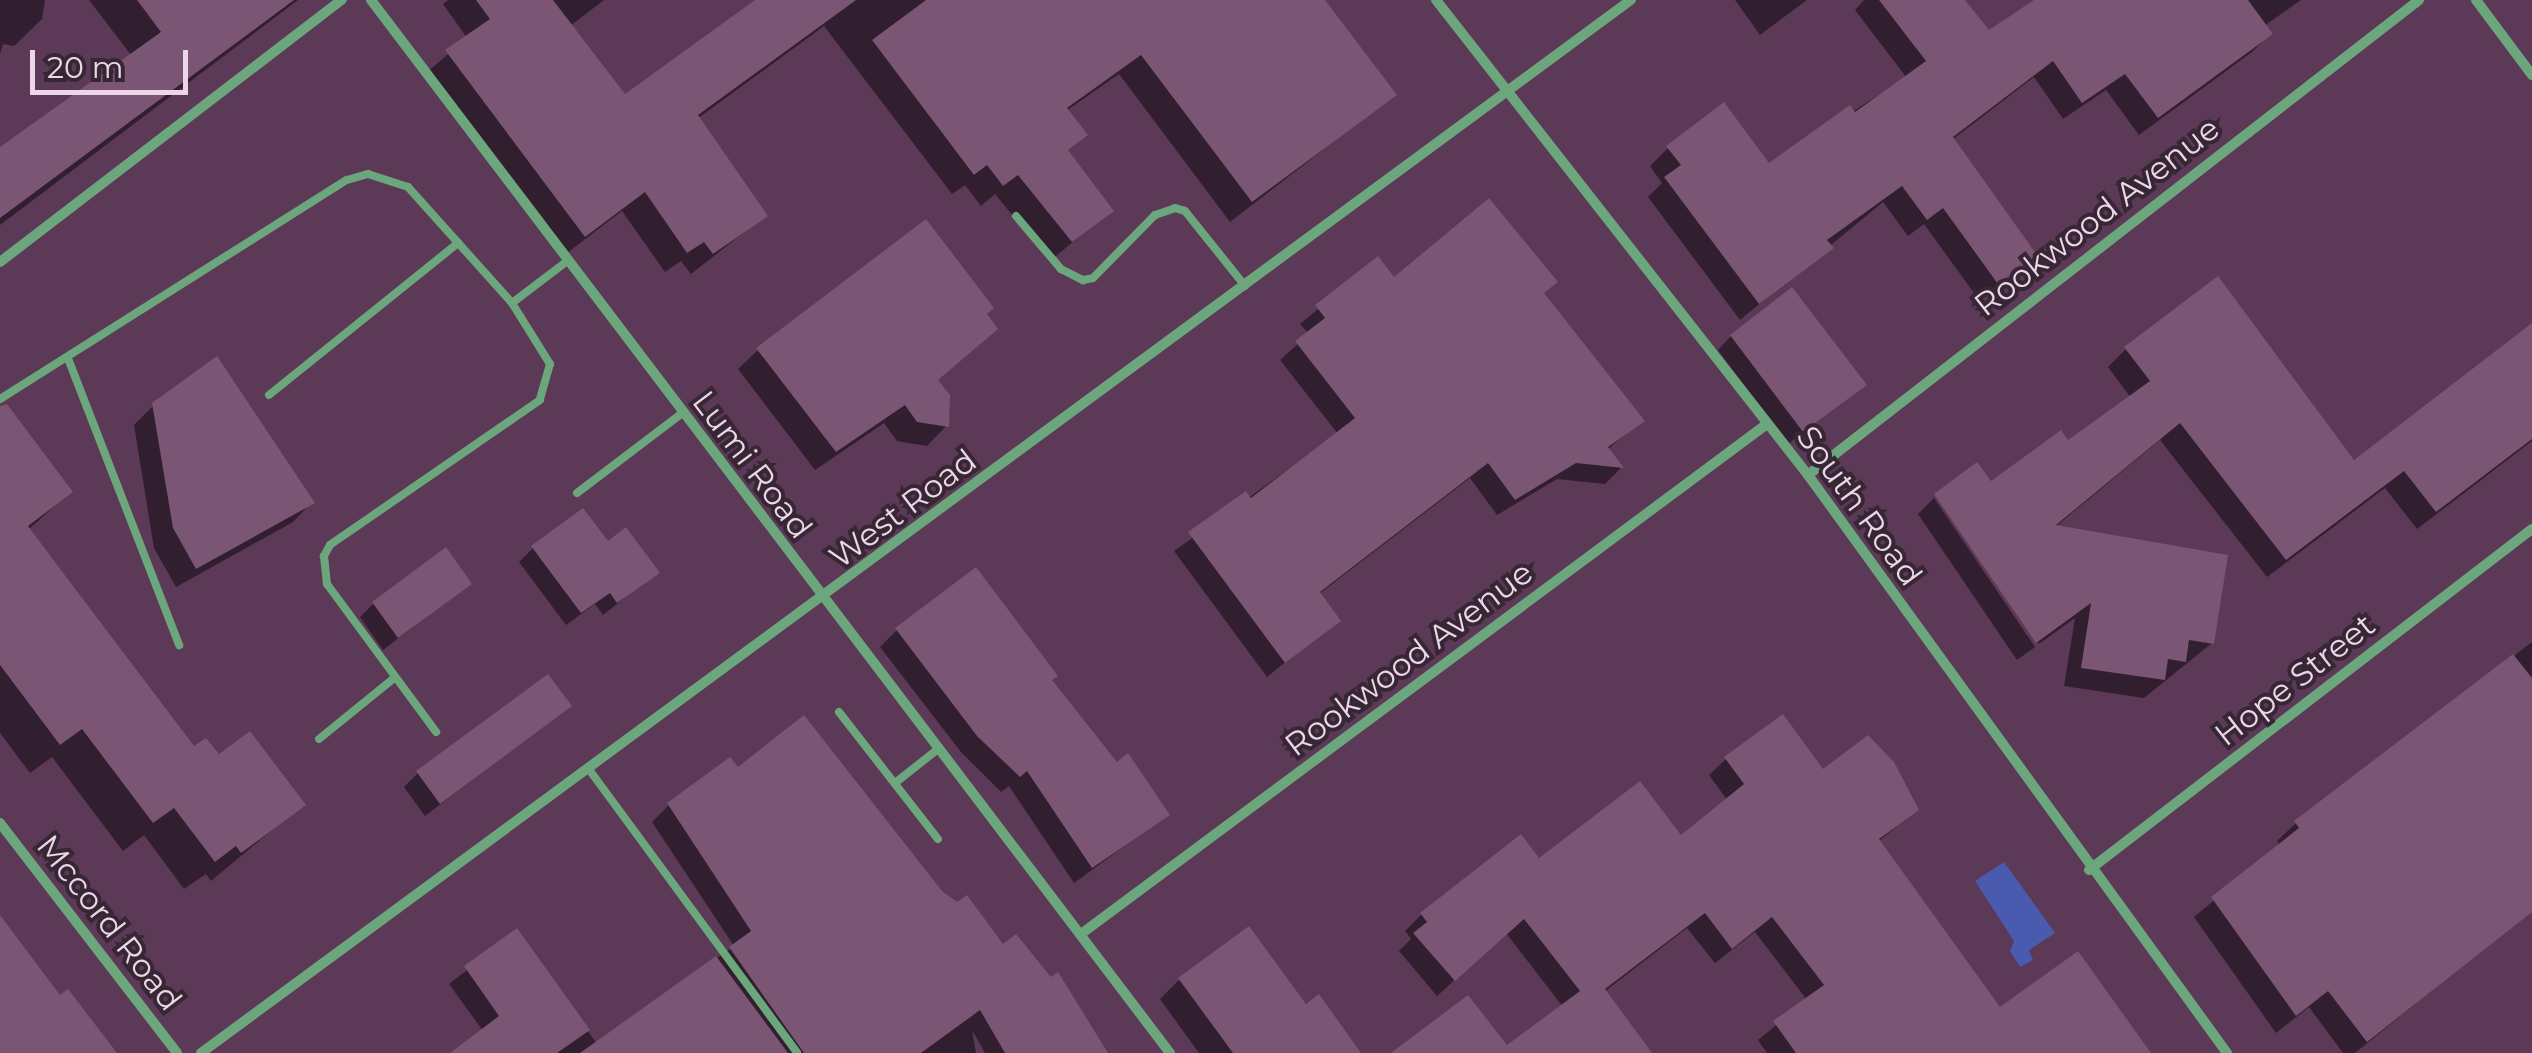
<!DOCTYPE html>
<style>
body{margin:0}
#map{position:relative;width:2532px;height:1053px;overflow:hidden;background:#5c3957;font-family:Montserrat,sans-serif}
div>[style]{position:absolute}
.water>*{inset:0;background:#4a5aaf}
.shadow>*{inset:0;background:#0007}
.building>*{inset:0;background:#7a5574}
.service>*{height:8px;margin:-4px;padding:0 4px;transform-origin:4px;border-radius:4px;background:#6ca67c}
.minor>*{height:10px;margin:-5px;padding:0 5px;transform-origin:5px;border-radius:5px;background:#6ca67c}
span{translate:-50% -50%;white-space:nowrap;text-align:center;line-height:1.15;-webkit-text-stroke:8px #372735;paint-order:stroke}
.street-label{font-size:32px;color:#ecd6e8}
.scale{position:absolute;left:30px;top:50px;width:158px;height:45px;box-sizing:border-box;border:5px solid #ecd6e8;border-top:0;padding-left:12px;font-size:30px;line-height:35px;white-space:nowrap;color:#ecd6e8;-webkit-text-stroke:8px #372735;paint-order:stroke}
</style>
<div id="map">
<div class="water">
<i style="clip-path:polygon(2004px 862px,2055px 933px,2029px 950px,2033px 960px,2020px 967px,2010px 951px,2014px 941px,1975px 881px)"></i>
</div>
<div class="shadow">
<i style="clip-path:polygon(0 0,45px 0,42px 19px,14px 46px,3px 44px,0 54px)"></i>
<i style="clip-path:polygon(89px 0,298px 0,0 225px,0 150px,131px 55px)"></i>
<i style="clip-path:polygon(448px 0,604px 0,570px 26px,624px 98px,759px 0,1322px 0,1394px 95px,1230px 222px,1119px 74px,1066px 111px,1084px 134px,1067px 152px,1111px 210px,1050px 261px,995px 194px,981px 206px,965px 185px,952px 194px,824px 26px,697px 119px,765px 216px,691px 274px,681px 261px,665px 272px,622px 211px,563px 256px,426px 73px,467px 38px,443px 4px)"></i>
<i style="clip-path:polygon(1735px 0,1807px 0,1760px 35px)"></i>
<i style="clip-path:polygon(1864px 0,1962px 0,1989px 33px,2038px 0,2301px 0,2264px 26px,2270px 34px,2252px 52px,2139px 135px,2106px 90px,2063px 119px,2034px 77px,1952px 140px,2034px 255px,1979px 300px,1924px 224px,1908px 236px,1883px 202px,1740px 320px,1648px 197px,1662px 183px,1650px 166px,1668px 148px,1769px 166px,1906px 77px,1855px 10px)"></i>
<i style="clip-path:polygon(1378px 260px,1393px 280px,1542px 295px,1641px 421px,1607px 450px,1621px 468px,1605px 484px,1557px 479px,1497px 515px,1470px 478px,1319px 594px,1338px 620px,1267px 677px,1174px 551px,1338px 434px,1280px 360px,1309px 334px,1300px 324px)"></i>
<i style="clip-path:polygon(984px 315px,995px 329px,936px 381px,946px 426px,927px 446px,897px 441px,884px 423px,815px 470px,738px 369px,758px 350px)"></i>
<i style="clip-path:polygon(2532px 327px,2532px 441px,2417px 529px,2385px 488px,2267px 577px,2160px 440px,2054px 528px,2212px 643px,2144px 698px,2064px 686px,2075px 618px,2039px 644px,1938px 495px,1991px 484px,2068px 443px,2131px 398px,2108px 367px,2126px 349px,2354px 463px)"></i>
<i style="clip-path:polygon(1731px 336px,1863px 385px,1788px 444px,1718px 350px)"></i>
<i style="clip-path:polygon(154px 405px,312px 502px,293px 522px,176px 587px,154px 548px,134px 425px)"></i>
<i style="clip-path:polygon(0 437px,70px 492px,28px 530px,194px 749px,302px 805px,211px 881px,206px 874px,184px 889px,144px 835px,123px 851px,52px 757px,30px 773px,0 733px)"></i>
<i style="clip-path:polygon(1934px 498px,2035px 647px,2017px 660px,1918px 514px)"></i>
<i style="clip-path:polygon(607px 544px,657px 572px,603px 615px,595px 604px,566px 625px,519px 562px,533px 548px)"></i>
<i style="clip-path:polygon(469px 584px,383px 650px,360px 617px,373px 604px)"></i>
<i style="clip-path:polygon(897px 630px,1049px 681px,1116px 765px,1167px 815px,1074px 883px,1009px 786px,1001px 792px,961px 752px,880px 647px)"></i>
<i style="clip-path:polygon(2532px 642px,2530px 911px,2355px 1053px,2343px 1053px,2309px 1007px,2276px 1033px,2194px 917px,2280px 846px,2277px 841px,2296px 823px)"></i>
<i style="clip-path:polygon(569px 706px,425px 816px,404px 787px,418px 773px)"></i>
<i style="clip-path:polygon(1726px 759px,1822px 772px,1916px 810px,1878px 842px,1999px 1010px,2148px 1053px,1767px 1053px,1758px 1040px,1807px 1000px,1755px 932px,1715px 963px,1687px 928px,1604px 992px,1649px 1053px,1395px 1053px,1506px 1048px,1563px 1007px,1506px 933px,1437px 996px,1399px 951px,1411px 939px,1405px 931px,1421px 915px,1520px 838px,1539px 861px,1680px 838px,1728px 801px,1709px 775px)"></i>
<i style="clip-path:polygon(737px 770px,952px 908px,1002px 948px,1105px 1053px,985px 1053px,972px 1030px,976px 1053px,454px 1053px,483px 1031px,449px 984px,517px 932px,597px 1044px,734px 946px,652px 822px,669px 805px)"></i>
<i style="clip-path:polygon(1179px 980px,1305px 1007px,1357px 1053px,1199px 1053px,1160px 999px)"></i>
</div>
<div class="building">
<i style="clip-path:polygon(137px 0,294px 0,0 218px,0 147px,161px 32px)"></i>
<i style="clip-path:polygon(476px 0,553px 0,625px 94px,755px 0,856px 0,698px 115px,768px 216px,713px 254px,704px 242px,687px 253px,645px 192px,585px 237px,445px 50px,490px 19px)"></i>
<i style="clip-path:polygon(926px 0,1325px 0,1397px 95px,1252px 202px,1141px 55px,1067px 108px,1088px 135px,1068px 150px,1114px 211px,1072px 242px,1018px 175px,1003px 186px,987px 165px,974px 175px,872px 40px)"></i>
<i style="clip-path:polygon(1879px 0,1965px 0,1989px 30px,2034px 0,2248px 0,2273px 34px,2158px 118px,2125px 74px,2082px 103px,2053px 61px,1953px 137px,2037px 255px,1998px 284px,1943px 208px,1927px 220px,1902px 186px,1827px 240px,1834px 248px,1759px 304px,1664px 177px,1681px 165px,1666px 146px,1724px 102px,1769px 163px,1850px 105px,1855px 112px,1926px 61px)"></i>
<i style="clip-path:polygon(1489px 198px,1558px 282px,1544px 293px,1645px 421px,1608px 447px,1624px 468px,1576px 463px,1515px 500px,1488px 463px,1320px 592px,1341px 621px,1285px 663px,1188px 532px,1246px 491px,1251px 498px,1355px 418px,1295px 341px,1325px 318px,1315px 305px,1378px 256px,1394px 277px)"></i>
<i style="clip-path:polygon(926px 219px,994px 308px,987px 314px,998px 329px,938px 380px,950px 395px,949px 427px,917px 422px,905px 405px,836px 452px,756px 348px)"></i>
<i style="clip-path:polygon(2218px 276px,2354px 460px,2532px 323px,2532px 439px,2436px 512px,2404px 471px,2286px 560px,2180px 423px,2056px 525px,2228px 555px,2214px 644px,2189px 640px,2186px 662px,2168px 659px,2165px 680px,2081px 668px,2091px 603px,2036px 643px,1934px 494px,1977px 462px,1991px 481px,2061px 430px,2068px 440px,2150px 381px,2124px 347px)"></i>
<i style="clip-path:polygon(1792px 287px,1867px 385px,1803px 432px,1730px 335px)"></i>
<i style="clip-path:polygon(217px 356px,315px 503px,196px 569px,173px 528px,152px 403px)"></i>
<i style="clip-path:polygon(7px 404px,73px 492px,28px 526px,70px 582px,194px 746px,206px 738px,219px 754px,250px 731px,306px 805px,241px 853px,236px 846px,215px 862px,174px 808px,153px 823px,82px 729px,60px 745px,0 665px,0 406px)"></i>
<i style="clip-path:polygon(583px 508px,608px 541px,626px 527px,660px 573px,617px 603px,610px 593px,581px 613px,531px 546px)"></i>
<i style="clip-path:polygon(446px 547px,472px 584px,398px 638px,372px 602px)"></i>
<i style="clip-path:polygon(976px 567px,1058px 676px,1052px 680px,1117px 762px,1128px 753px,1170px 815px,1092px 868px,1027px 771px,1020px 777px,977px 736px,895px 628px)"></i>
<i style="clip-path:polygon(2513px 654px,2532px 678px,2532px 912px,2367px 1042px,2328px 991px,2296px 1016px,2211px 897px,2299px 828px,2294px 821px)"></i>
<i style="clip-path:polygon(548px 674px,572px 706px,440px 804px,416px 771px)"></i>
<i style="clip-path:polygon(1783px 714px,1823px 769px,1868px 735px,1894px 762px,1919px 810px,1879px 839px,2000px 1007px,2078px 951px,2151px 1053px,1796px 1053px,1773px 1021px,1824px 985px,1772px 917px,1732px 949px,1705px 913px,1605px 989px,1652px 1053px,1391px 1053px,1468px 995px,1507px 1045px,1580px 991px,1524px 919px,1455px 981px,1413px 933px,1427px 922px,1420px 913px,1521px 834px,1539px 858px,1640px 781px,1681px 835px,1744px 784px,1724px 757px)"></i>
<i style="clip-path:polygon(804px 715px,942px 891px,957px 902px,967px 895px,1003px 944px,1016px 934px,1051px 977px,1058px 972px,1108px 1053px,1005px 1053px,980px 1010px,921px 1053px,804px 1053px,729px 947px,751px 931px,667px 803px,730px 757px,738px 767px)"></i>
<i style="clip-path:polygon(0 915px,60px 995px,68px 989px,117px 1053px,0 1053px)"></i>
<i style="clip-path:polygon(1249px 926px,1306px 1004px,1319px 994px,1361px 1053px,1233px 1053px,1178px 978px)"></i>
<i style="clip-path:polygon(517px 928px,590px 1030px,557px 1053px,450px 1053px,499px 1016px,464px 966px)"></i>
<i style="clip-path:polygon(716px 956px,788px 1053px,580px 1053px)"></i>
</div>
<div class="service">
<i style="left:1016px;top:216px;width:70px;rotate:49.7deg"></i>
<i style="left:1061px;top:269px;width:25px;rotate:27deg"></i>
<i style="left:1083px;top:280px;width:10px;rotate:-11deg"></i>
<i style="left:1093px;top:278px;width:88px;rotate:-45.5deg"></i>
<i style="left:1155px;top:215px;width:21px;rotate:-19deg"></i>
<i style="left:1175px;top:208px;width:10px;rotate:17deg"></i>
<i style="left:1185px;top:211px;width:96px;rotate:51.3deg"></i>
<i style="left:512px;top:303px;width:68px;rotate:-37.2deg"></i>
<i style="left:69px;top:361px;width:305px;rotate:68.8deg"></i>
<i style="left:269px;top:395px;width:243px;rotate:-38.8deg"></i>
<i style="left:0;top:399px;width:410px;rotate:-32.3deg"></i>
<i style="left:347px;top:180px;width:22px;rotate:-16deg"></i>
<i style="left:368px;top:174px;width:42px;rotate:18deg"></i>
<i style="left:408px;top:187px;width:156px;rotate:48.1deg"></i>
<i style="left:512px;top:303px;width:72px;rotate:58.1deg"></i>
<i style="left:550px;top:364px;width:37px;rotate:106deg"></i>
<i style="left:540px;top:400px;width:255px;rotate:145.4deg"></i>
<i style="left:330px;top:545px;width:13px;rotate:119deg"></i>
<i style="left:324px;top:556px;width:28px;rotate:84deg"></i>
<i style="left:327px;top:584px;width:184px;rotate:53.6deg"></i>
<i style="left:577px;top:493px;width:131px;rotate:-37.2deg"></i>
<i style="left:839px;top:712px;width:161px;rotate:52.1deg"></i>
<i style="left:319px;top:739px;width:95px;rotate:-39deg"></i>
<i style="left:588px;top:768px;width:353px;rotate:53.7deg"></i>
<i style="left:895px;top:783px;width:55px;rotate:-38.3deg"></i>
</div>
<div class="minor">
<i style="left:371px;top:0;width:1322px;rotate:52.81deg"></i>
<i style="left:1436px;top:0;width:603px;rotate:51.93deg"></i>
<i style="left:1808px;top:475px;width:714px;rotate:54.06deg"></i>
<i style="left:2476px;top:0;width:94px;rotate:53.3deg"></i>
<i style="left:0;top:262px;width:431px;rotate:-37.5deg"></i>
<i style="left:1808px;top:475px;width:774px;rotate:-37.86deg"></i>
<i style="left:0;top:823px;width:290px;rotate:52.4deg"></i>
<i style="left:2089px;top:870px;width:559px;rotate:-37.59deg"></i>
<i style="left:1081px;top:934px;width:855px;rotate:-36.63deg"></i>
<i style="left:201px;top:1053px;width:1776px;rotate:-36.37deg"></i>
</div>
<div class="street-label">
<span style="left:2097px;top:217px;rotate:-38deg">Rookwood Avenue</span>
<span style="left:752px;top:465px;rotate:53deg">Lumi Road</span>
<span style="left:1859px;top:506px;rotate:54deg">South Road</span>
<span style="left:903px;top:509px;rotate:-37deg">West Road</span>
<span style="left:1409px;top:659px;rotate:-37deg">Rookwood Avenue</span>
<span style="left:2295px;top:680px;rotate:-38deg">Hope Street</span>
<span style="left:109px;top:923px;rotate:52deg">Mccord Road</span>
</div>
<div class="scale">20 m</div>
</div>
